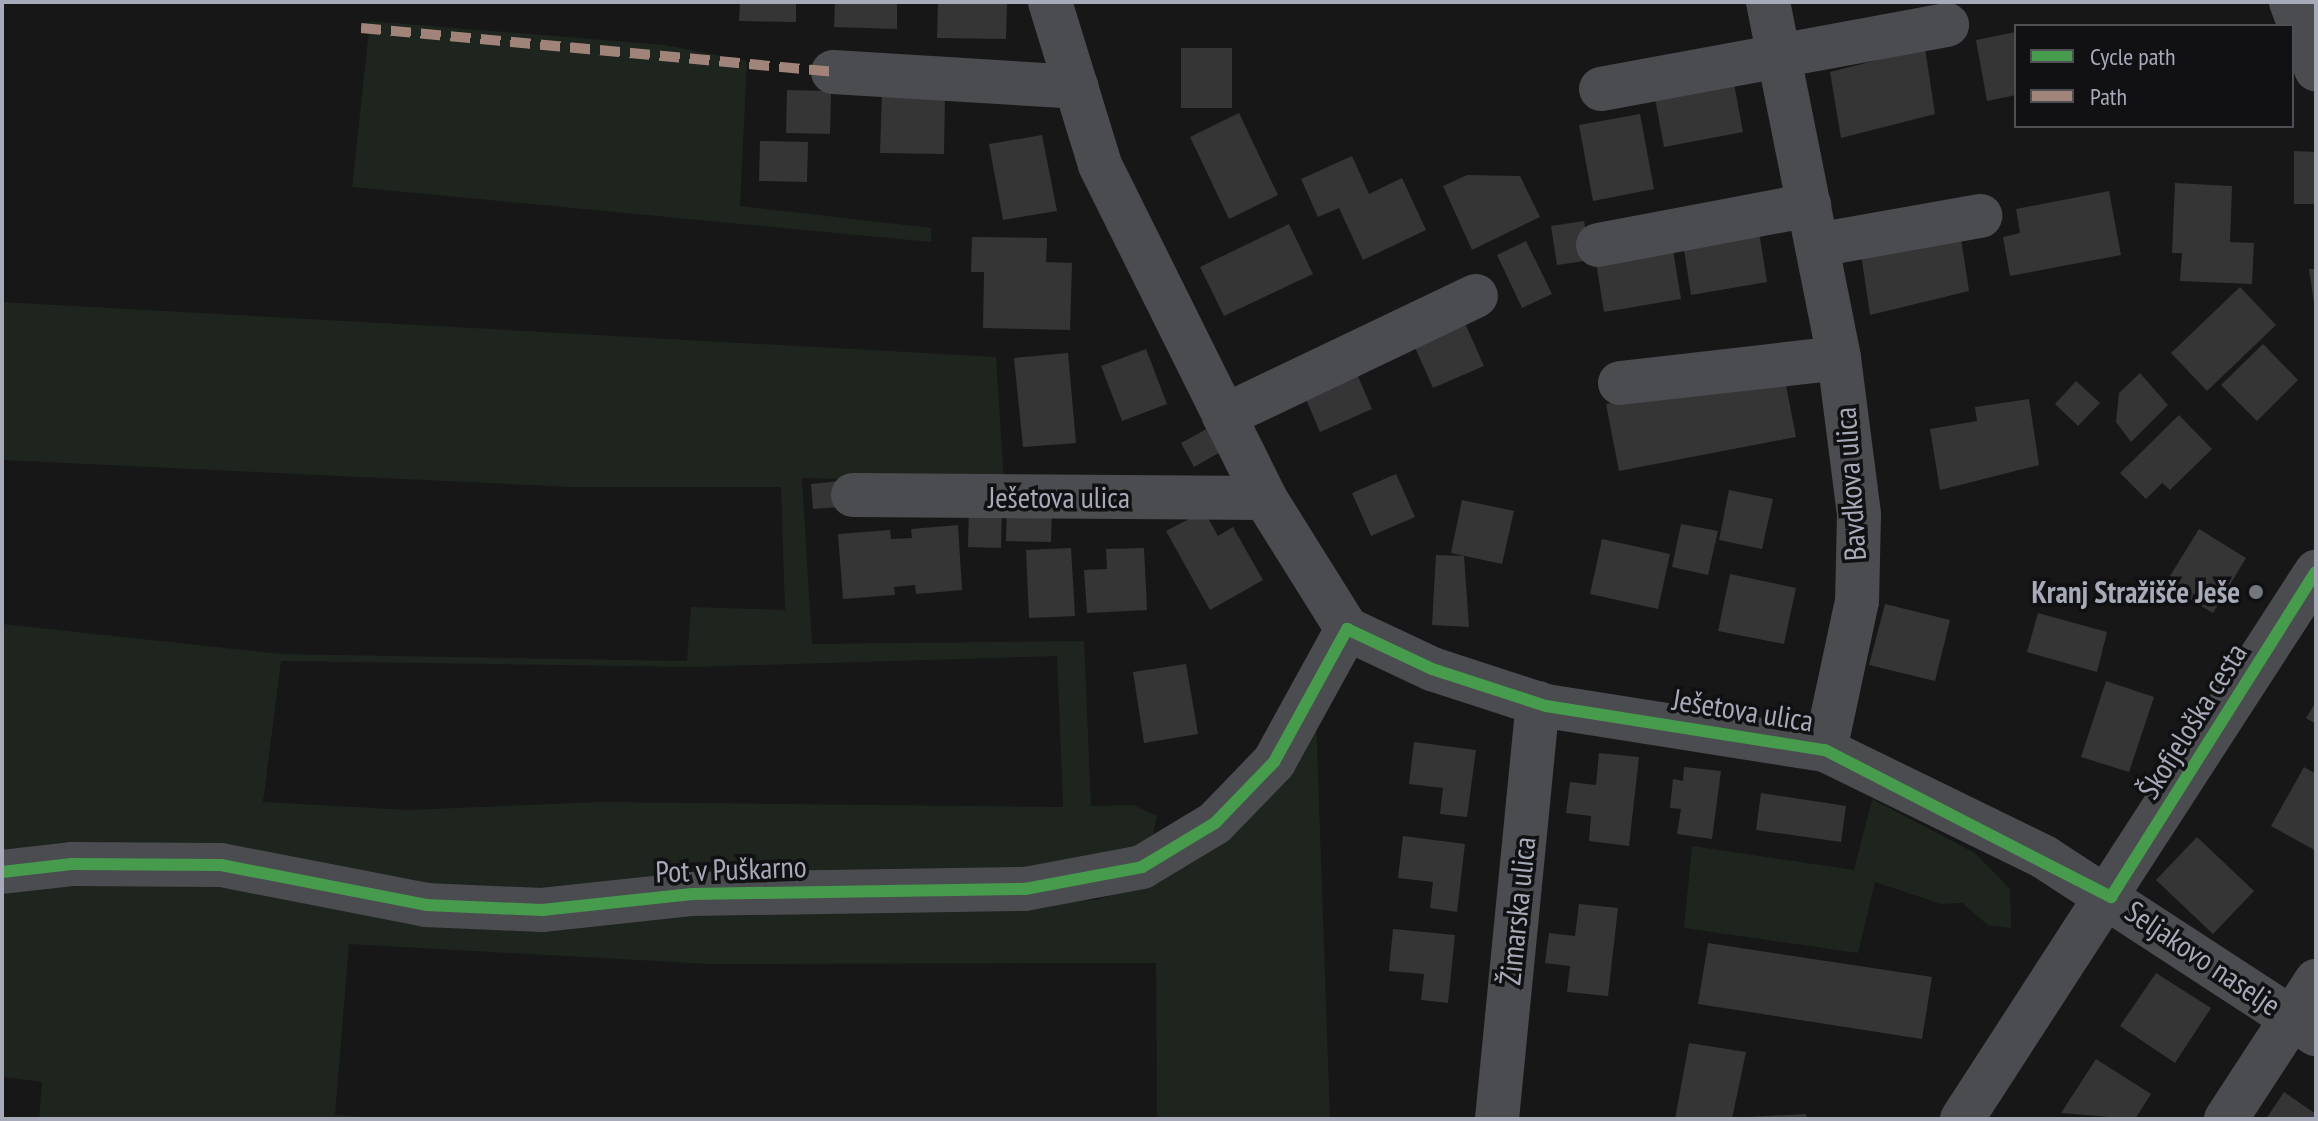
<!DOCTYPE html>
<meta charset="utf-8">
<style>
body{margin:0}
#map{position:relative;width:2318px;height:1121px;overflow:hidden;background:#171717;font-family:"PT Sans Narrow",sans-serif}
div>[style]{position:absolute}
.green>*{inset:0;background:#1d251e}
.building>*{inset:0;background:#353536}
.minor>*{height:44px;margin:-22px;padding:0 22px;transform-origin:22px;border-radius:22px;background:#4b4c50}
.quiet>*{height:10px;margin-top:-5px;transform-origin:0;background:repeating-linear-gradient(90deg,#a18479 0 20px,transparent 0 30px)}
.cycleway>*{height:12px;margin:-6px;padding:0 6px;transform-origin:6px;border-radius:6px;background:#469c4c}
.dots>*{width:22px;height:22px;translate:-50% -50%;box-sizing:border-box;border:4px solid #111113;border-radius:50%}
span{translate:-50% -50%;white-space:nowrap;text-align:center;line-height:1.15;-webkit-text-stroke:7px #111113;paint-order:stroke}
.street-label{font-size:30px;color:#a7abb9}
.poi-label{font-size:30px;color:#a7abb9;font-weight:700}
.right{translate:-100% -50%;text-align:right}
.frame{position:absolute;inset:0;border:4px solid #a7abb9;pointer-events:none}
.legend{position:absolute;left:2014px;top:24px;width:280px;height:104px;box-sizing:border-box;background:#111113;border:2px solid #4d4f55;margin:0;padding:10px 14px;list-style:none;font-size:24px;color:#a7abb9}
.legend li{display:flex;align-items:center;gap:16px;height:40px}
.legend b{width:40px;border:2px solid #4d4f55}
</style>
<div id="map">
<div class="green">
<i style="clip-path:polygon(370px 21px,665px 45px,747px 61px,740px 206px,931px 228px,931px 242px,352px 187px)"></i>
<i style="clip-path:polygon(evenodd,2px 302px,996px 357px,1004px 483px,802px 478px,812px 644px,1084px 641px,1091px 806px,1133px 805px,1157px 816px,1151px 844px,1082px 865px,485px 899px,2px 858px,2px 624px,281px 654px,687px 661px,691px 607px,785px 610px,781px 487px,572px 487px,2px 460px,2px 302px,1057px 656px,1063px 807px,601px 802px,408px 810px,263px 802px,281px 661px,692px 667px,1057px 656px)"></i>
<i style="clip-path:polygon(1316px 714px,1330px 1119px,1157px 1119px,1156px 963px,710px 964px,349px 944px,335px 1115px,392px 1119px,39px 1119px,42px 1082px,2px 1077px,2px 889px,170px 883px,687px 915px,1095px 900px,1154px 883px,1233px 834px)"></i>
<i style="clip-path:polygon(1872px 799px,1975px 853px,2010px 889px,2011px 928px,1988px 925px,1962px 903px,1941px 904px,1875px 882px,1858px 953px,1684px 928px,1692px 846px,1854px 870px)"></i>
</div>
<div class="building">
<i style="clip-path:polygon(740px 2px,796px 2px,796px 22px,739px 21px)"></i>
<i style="clip-path:polygon(835px 2px,897px 2px,897px 29px,834px 27px)"></i>
<i style="clip-path:polygon(938px 2px,1007px 2px,1006px 39px,937px 38px)"></i>
<i style="clip-path:polygon(2016px 32px,2016px 95px,1987px 101px,1976px 40px)"></i>
<i style="clip-path:polygon(1181px 48px,1232px 48px,1232px 108px,1181px 108px)"></i>
<i style="clip-path:polygon(1925px 48px,1935px 114px,1841px 138px,1830px 72px)"></i>
<i style="clip-path:polygon(1732px 73px,1743px 132px,1664px 147px,1653px 88px)"></i>
<i style="clip-path:polygon(787px 90px,831px 91px,830px 134px,786px 133px)"></i>
<i style="clip-path:polygon(882px 92px,945px 93px,944px 154px,880px 153px)"></i>
<i style="clip-path:polygon(1239px 113px,1278px 195px,1229px 219px,1190px 137px)"></i>
<i style="clip-path:polygon(1640px 114px,1654px 189px,1593px 201px,1579px 125px)"></i>
<i style="clip-path:polygon(1042px 135px,1057px 211px,1003px 220px,989px 144px)"></i>
<i style="clip-path:polygon(760px 141px,808px 142px,807px 182px,759px 181px)"></i>
<i style="clip-path:polygon(2294px 151px,2316px 152px,2316px 204px,2294px 204px)"></i>
<i style="clip-path:polygon(1352px 156px,1369px 194px,1402px 178px,1426px 230px,1363px 260px,1339px 208px,1318px 217px,1301px 179px)"></i>
<i style="clip-path:polygon(1467px 175px,1520px 176px,1540px 217px,1472px 250px,1443px 186px)"></i>
<i style="clip-path:polygon(2175px 183px,2232px 186px,2230px 242px,2254px 243px,2252px 284px,2180px 281px,2182px 253px,2172px 253px)"></i>
<i style="clip-path:polygon(2109px 191px,2121px 255px,2010px 276px,2003px 237px,2020px 233px,2016px 209px)"></i>
<i style="clip-path:polygon(1757px 219px,1767px 282px,1691px 295px,1681px 231px)"></i>
<i style="clip-path:polygon(1584px 221px,1591px 260px,1557px 265px,1551px 226px)"></i>
<i style="clip-path:polygon(1289px 224px,1313px 274px,1224px 316px,1200px 267px)"></i>
<i style="clip-path:polygon(1959px 225px,1969px 291px,1870px 315px,1861px 254px)"></i>
<i style="clip-path:polygon(972px 237px,1047px 238px,1046px 262px,1072px 263px,1070px 330px,983px 328px,984px 272px,971px 272px)"></i>
<i style="clip-path:polygon(1671px 238px,1681px 299px,1604px 312px,1594px 250px)"></i>
<i style="clip-path:polygon(1526px 241px,1552px 294px,1522px 308px,1497px 255px)"></i>
<i style="clip-path:polygon(2309px 269px,2316px 269px,2316px 303px,2314px 303px)"></i>
<i style="clip-path:polygon(2240px 287px,2276px 325px,2207px 391px,2171px 353px)"></i>
<i style="clip-path:polygon(1464px 321px,1484px 366px,1433px 388px,1413px 343px)"></i>
<i style="clip-path:polygon(2263px 344px,2298px 380px,2257px 421px,2221px 385px)"></i>
<i style="clip-path:polygon(1146px 349px,1167px 404px,1122px 421px,1101px 366px)"></i>
<i style="clip-path:polygon(1068px 353px,1076px 443px,1023px 447px,1014px 358px)"></i>
<i style="clip-path:polygon(1354px 367px,1372px 409px,1320px 432px,1302px 390px)"></i>
<i style="clip-path:polygon(1783px 370px,1796px 437px,1619px 471px,1606px 404px)"></i>
<i style="clip-path:polygon(2140px 373px,2168px 405px,2131px 442px,2116px 422px,2119px 393px)"></i>
<i style="clip-path:polygon(2076px 381px,2100px 403px,2078px 426px,2055px 404px)"></i>
<i style="clip-path:polygon(2029px 399px,2039px 465px,1940px 490px,1930px 429px,1977px 421px,1975px 407px)"></i>
<i style="clip-path:polygon(2179px 415px,2212px 449px,2170px 490px,2162px 483px,2146px 499px,2120px 473px)"></i>
<i style="clip-path:polygon(1212px 426px,1224px 450px,1194px 467px,1181px 443px)"></i>
<i style="clip-path:polygon(1396px 474px,1415px 517px,1371px 536px,1352px 493px)"></i>
<i style="clip-path:polygon(839px 481px,841px 507px,813px 509px,811px 484px)"></i>
<i style="clip-path:polygon(1729px 490px,1773px 499px,1762px 549px,1719px 540px)"></i>
<i style="clip-path:polygon(1462px 500px,1514px 511px,1502px 564px,1451px 553px)"></i>
<i style="clip-path:polygon(1007px 505px,1052px 506px,1051px 542px,1006px 541px)"></i>
<i style="clip-path:polygon(969px 507px,1002px 508px,1001px 548px,968px 547px)"></i>
<i style="clip-path:polygon(1204px 511px,1218px 536px,1233px 527px,1263px 580px,1210px 610px,1166px 531px)"></i>
<i style="clip-path:polygon(1681px 524px,1718px 531px,1708px 575px,1672px 567px)"></i>
<i style="clip-path:polygon(958px 525px,962px 590px,916px 594px,915px 585px,894px 587px,895px 595px,843px 599px,838px 534px,890px 530px,891px 539px,912px 538px,911px 529px)"></i>
<i style="clip-path:polygon(2199px 529px,2246px 558px,2213px 613px,2165px 584px)"></i>
<i style="clip-path:polygon(1602px 539px,1670px 554px,1658px 609px,1590px 594px)"></i>
<i style="clip-path:polygon(1071px 548px,1075px 616px,1029px 618px,1026px 550px)"></i>
<i style="clip-path:polygon(1144px 548px,1147px 610px,1087px 613px,1084px 570px,1107px 569px,1106px 549px)"></i>
<i style="clip-path:polygon(1436px 555px,1464px 556px,1469px 627px,1432px 625px)"></i>
<i style="clip-path:polygon(1730px 574px,1796px 588px,1784px 644px,1718px 631px)"></i>
<i style="clip-path:polygon(1885px 604px,1950px 620px,1935px 681px,1869px 665px)"></i>
<i style="clip-path:polygon(2038px 613px,2107px 632px,2097px 672px,2027px 652px)"></i>
<i style="clip-path:polygon(1186px 664px,1198px 734px,1144px 743px,1133px 672px)"></i>
<i style="clip-path:polygon(2106px 681px,2154px 697px,2129px 772px,2081px 757px)"></i>
<i style="clip-path:polygon(2316px 702px,2316px 724px,2306px 718px)"></i>
<i style="clip-path:polygon(1414px 742px,1476px 750px,1467px 817px,1440px 814px,1443px 788px,1409px 784px)"></i>
<i style="clip-path:polygon(1599px 753px,1639px 757px,1629px 846px,1589px 841px,1591px 816px,1566px 813px,1570px 782px,1596px 785px)"></i>
<i style="clip-path:polygon(1684px 767px,1721px 771px,1712px 839px,1677px 834px,1681px 809px,1670px 808px,1673px 779px,1683px 781px)"></i>
<i style="clip-path:polygon(2304px 767px,2316px 774px,2316px 851px,2271px 826px)"></i>
<i style="clip-path:polygon(1761px 793px,1846px 806px,1841px 842px,1756px 830px)"></i>
<i style="clip-path:polygon(1403px 836px,1465px 844px,1457px 912px,1430px 908px,1433px 882px,1398px 878px)"></i>
<i style="clip-path:polygon(2197px 837px,2254px 891px,2213px 934px,2156px 880px)"></i>
<i style="clip-path:polygon(1579px 904px,1618px 908px,1608px 996px,1567px 992px,1570px 966px,1545px 963px,1549px 933px,1575px 936px)"></i>
<i style="clip-path:polygon(1393px 929px,1455px 935px,1448px 1003px,1421px 1000px,1424px 974px,1389px 971px)"></i>
<i style="clip-path:polygon(1708px 943px,1932px 977px,1922px 1039px,1698px 1004px)"></i>
<i style="clip-path:polygon(2156px 973px,2211px 1008px,2175px 1063px,2120px 1026px)"></i>
<i style="clip-path:polygon(1689px 1043px,1746px 1052px,1732px 1119px,1675px 1119px)"></i>
<i style="clip-path:polygon(2096px 1059px,2151px 1094px,2135px 1119px,2061px 1113px)"></i>
<i style="clip-path:polygon(2284px 1092px,2316px 1114px,2316px 1119px,2266px 1119px)"></i>
<i style="clip-path:polygon(1806px 1114px,1807px 1119px,1747px 1119px,1747px 1117px)"></i>
</div>
<div class="minor">
<i style="left:1050px;top:2px;width:170px;rotate:72.9deg"></i>
<i style="left:1100px;top:165px;width:372px;rotate:63.6deg"></i>
<i style="left:1265px;top:498px;width:155px;rotate:58deg"></i>
<i style="left:1347px;top:629px;width:94px;rotate:25.2deg"></i>
<i style="left:1432px;top:669px;width:120px;rotate:18deg"></i>
<i style="left:1546px;top:706px;width:282px;rotate:9deg"></i>
<i style="left:1825px;top:750px;width:244px;rotate:26deg"></i>
<i style="left:2044px;top:857px;width:325px;rotate:33.1deg"></i>
<i style="left:1768px;top:2px;width:363px;rotate:78.7deg"></i>
<i style="left:1839px;top:358px;width:158px;rotate:82.7deg"></i>
<i style="left:1859px;top:515px;width:86px;rotate:91.3deg"></i>
<i style="left:1857px;top:601px;width:152px;rotate:102.1deg"></i>
<i style="left:2291px;top:2px;width:72px;rotate:69.5deg"></i>
<i style="left:833px;top:72px;width:244px;rotate:3.5deg"></i>
<i style="left:1601px;top:89px;width:352px;rotate:-10.5deg"></i>
<i style="left:1598px;top:245px;width:215px;rotate:-10.7deg"></i>
<i style="left:1817px;top:245px;width:166px;rotate:-10.1deg"></i>
<i style="left:1620px;top:383px;width:220px;rotate:-6.5deg"></i>
<i style="left:1224px;top:416px;width:279px;rotate:-25.5deg"></i>
<i style="left:853px;top:495px;width:412px;rotate:0.4deg"></i>
<i style="left:2px;top:872px;width:70px;rotate:-6.5deg"></i>
<i style="left:72px;top:864px;width:149px;rotate:0.4deg"></i>
<i style="left:221px;top:865px;width:209px;rotate:11deg"></i>
<i style="left:426px;top:905px;width:116px;rotate:2.5deg"></i>
<i style="left:542px;top:910px;width:151px;rotate:-6.1deg"></i>
<i style="left:692px;top:894px;width:333px;rotate:-0.9deg"></i>
<i style="left:1025px;top:889px;width:119px;rotate:-10.6deg"></i>
<i style="left:1142px;top:867px;width:85px;rotate:-31.1deg"></i>
<i style="left:1215px;top:823px;width:85px;rotate:-46deg"></i>
<i style="left:1274px;top:762px;width:152px;rotate:-61.2deg"></i>
<i style="left:1497px;top:1119px;width:418px;rotate:-84.4deg"></i>
<i style="left:1962px;top:1119px;width:652px;rotate:-57.09deg"></i>
<i style="left:2226px;top:1119px;width:165px;rotate:-56.9deg"></i>
</div>
<div class="quiet">
<i style="left:361px;top:28px;width:474px;rotate:5.3deg"></i>
</div>
<div class="cycleway">
<i style="left:2px;top:872px;width:70px;rotate:-6.5deg"></i>
<i style="left:72px;top:864px;width:149px;rotate:0.4deg"></i>
<i style="left:221px;top:865px;width:209px;rotate:11deg"></i>
<i style="left:426px;top:905px;width:116px;rotate:2.5deg"></i>
<i style="left:542px;top:910px;width:151px;rotate:-6.1deg"></i>
<i style="left:692px;top:894px;width:333px;rotate:-0.9deg"></i>
<i style="left:1025px;top:889px;width:119px;rotate:-10.6deg"></i>
<i style="left:1142px;top:867px;width:85px;rotate:-31.1deg"></i>
<i style="left:1215px;top:823px;width:85px;rotate:-46deg"></i>
<i style="left:1274px;top:762px;width:152px;rotate:-61.2deg"></i>
<i style="left:1347px;top:629px;width:94px;rotate:25.2deg"></i>
<i style="left:1432px;top:669px;width:120px;rotate:18deg"></i>
<i style="left:1546px;top:706px;width:282px;rotate:9deg"></i>
<i style="left:1825px;top:750px;width:322px;rotate:27.2deg"></i>
<i style="left:2111px;top:897px;width:384px;rotate:-57.8deg"></i>
</div>
<div class="dots">
<i style="left:2256px;top:592px;background:#757780"></i>
</div>
<div class="street-label">
<span style="left:1850px;top:484px;rotate:-94deg">Bavdkova ulica</span>
<span style="left:1059px;top:497px">Ješetova ulica</span>
<span style="left:1743px;top:710px;rotate:9deg">Ješetova ulica</span>
<span style="left:2192px;top:721px;rotate:-58deg">Škofjeloška cesta</span>
<span style="left:731px;top:869px;rotate:-2deg">Pot v Puškarno</span>
<span style="left:1517px;top:911px;rotate:-84deg">Žimarska ulica</span>
<span style="left:2203px;top:958px;rotate:34deg">Seljakovo naselje</span>
</div>
<div class="poi-label">
<span class="right" style="left:2240px;top:592px">Kranj Stražišče Ješe</span>
</div>
<div class="frame"></div>
<ul class="legend">
<li><b style="height:10px;background:#469c4c"></b>Cycle path</li>
<li><b style="height:10px;background:#a18479"></b>Path</li>
</ul>
</div>
